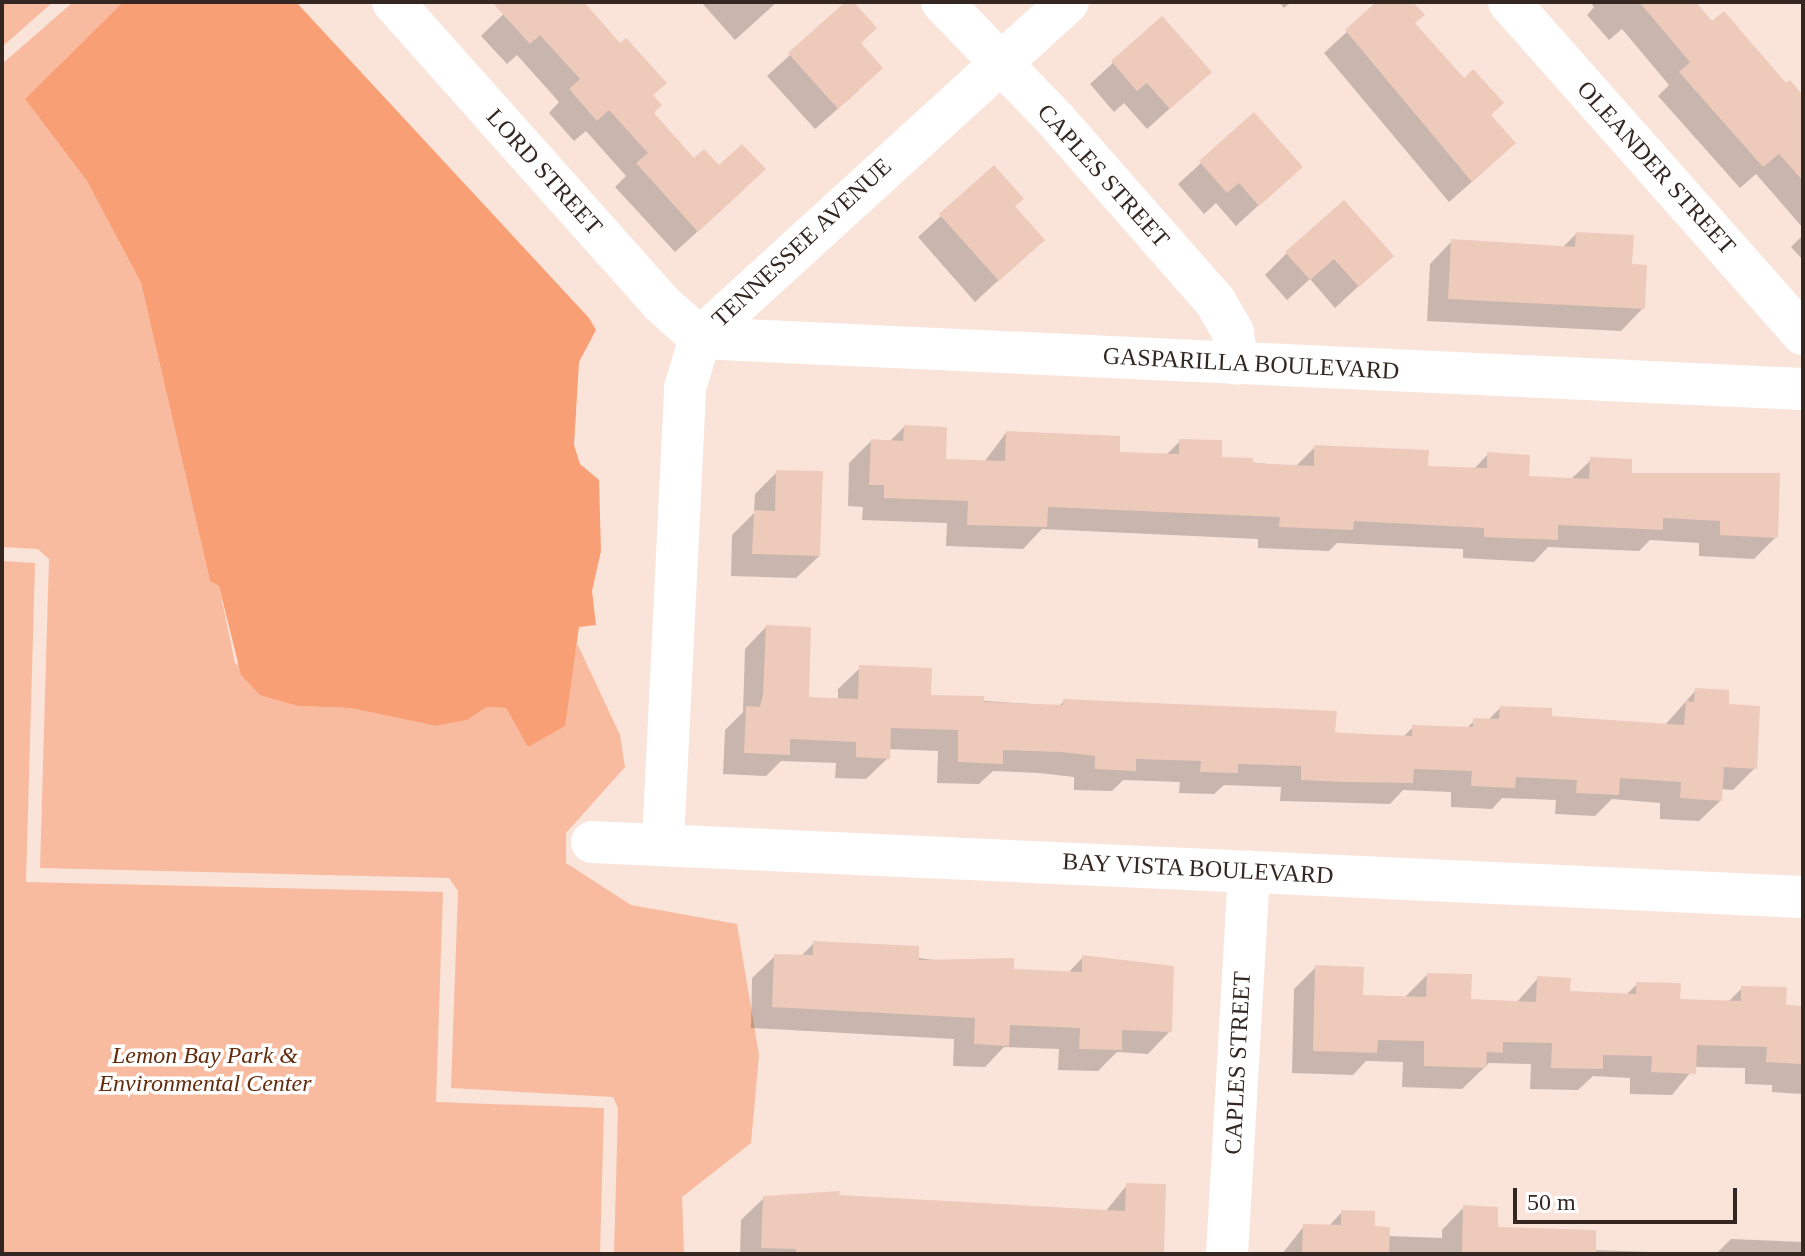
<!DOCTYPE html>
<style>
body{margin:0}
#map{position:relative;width:1805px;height:1256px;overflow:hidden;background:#fae4da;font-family:Georgia,serif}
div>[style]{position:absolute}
.green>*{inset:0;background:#f9bb9f}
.water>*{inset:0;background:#f99f75}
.shadow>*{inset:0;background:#0003}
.building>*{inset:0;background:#eecaba}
.minor>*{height:42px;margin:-21px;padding:0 21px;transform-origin:21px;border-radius:21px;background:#fff}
span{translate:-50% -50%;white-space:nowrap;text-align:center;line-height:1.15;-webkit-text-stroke:7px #fff;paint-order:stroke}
.street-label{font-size:24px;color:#342721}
.park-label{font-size:24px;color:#642c0d;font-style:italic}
.frame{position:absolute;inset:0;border:4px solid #342721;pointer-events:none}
.scale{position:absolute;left:1513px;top:1188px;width:224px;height:36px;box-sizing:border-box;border:4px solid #342721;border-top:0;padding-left:10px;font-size:24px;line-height:28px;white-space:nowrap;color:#342721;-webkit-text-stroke:6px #fff;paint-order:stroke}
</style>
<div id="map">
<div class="green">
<i style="clip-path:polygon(2px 2px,53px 2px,2px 47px)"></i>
<i style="clip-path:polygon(73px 2px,123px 2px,25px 99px,87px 181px,141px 283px,210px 581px,219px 586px,235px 663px,298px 706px,350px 708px,436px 726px,467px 720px,487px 707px,506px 708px,529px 747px,569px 688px,577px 643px,620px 735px,625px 767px,566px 833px,566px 863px,631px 905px,737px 924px,759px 1055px,751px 1143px,682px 1197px,684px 1254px,614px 1254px,618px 1108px,613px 1097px,451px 1088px,458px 891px,449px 878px,40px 868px,49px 559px,38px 549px,2px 547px,2px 64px)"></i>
<i style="clip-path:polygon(2px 561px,35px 563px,26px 882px,443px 892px,436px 1102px,604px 1108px,600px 1254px,2px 1254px)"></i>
</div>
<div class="water">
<i style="clip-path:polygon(123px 2px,296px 2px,589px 318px,596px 330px,579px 362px,574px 445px,580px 464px,599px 480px,601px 551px,592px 591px,596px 625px,579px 627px,565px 726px,528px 747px,506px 708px,487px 707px,467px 720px,436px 726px,350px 708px,298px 706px,260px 695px,241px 675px,219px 586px,210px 581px,141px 283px,87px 181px,25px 99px)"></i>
</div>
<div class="shadow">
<i style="clip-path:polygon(516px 2px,581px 2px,651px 95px,651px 113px,694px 160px,742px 191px,675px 252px,615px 187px,626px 176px,586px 131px,574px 141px,549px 113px,559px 102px,517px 55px,507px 64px,481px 36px)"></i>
<i style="clip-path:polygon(701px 2px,777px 2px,735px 40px)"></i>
<i style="clip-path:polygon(848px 2px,859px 44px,859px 90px,815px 129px,767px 76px)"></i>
<i style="clip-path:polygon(1279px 2px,1291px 2px,1284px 8px)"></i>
<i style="clip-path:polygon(1379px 2px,1411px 2px,1413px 24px,1489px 116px,1491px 165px,1449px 202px,1324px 53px)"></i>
<i style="clip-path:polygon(1590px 2px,1693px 2px,1712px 24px,1803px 98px,1803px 228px,1756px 174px,1740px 188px,1658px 96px,1669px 85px,1622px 29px,1609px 40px,1587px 15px,1594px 7px)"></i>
<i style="clip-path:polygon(1162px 18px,1187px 93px,1147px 129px,1124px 103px,1114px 112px,1090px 84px)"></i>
<i style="clip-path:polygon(1254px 115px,1300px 167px,1236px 226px,1216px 203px,1204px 214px,1178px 184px)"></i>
<i style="clip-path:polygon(994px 168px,1013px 207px,1042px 240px,975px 302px,918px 237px)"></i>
<i style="clip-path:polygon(1576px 234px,1630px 266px,1643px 308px,1621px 331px,1427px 321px,1430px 264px,1452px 241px,1562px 248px)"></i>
<i style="clip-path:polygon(1803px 235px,1803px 260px,1791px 247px)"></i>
<i style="clip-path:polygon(1287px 253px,1391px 256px,1335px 308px,1310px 279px,1287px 300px,1265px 275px)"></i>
<i style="clip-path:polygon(904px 427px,944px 461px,984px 462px,1006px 433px,1118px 454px,1165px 456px,1180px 441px,1219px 459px,1295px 467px,1315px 447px,1426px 468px,1473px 470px,1488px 454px,1527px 478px,1570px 480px,1591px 460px,1776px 537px,1754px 559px,1699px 556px,1699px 543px,1650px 540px,1639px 551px,1548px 547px,1534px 562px,1463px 558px,1463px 549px,1337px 543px,1329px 551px,1258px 548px,1258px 539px,1042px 529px,1023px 549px,946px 546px,947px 523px,862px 520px,863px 507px,848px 506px,849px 463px,871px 441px,889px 442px)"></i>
<i style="clip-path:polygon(777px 472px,819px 556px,796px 578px,731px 576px,732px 535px,754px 513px,755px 494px)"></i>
<i style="clip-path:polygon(766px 627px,807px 698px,838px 700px,838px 689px,860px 668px,929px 697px,1059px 706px,1064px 701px,1333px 734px,1403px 737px,1413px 727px,1466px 729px,1474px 721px,1487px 721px,1500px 708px,1550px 718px,1664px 726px,1696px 690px,1726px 706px,1755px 768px,1733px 790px,1721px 789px,1721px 800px,1699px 821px,1660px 819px,1660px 803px,1612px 799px,1595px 816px,1555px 814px,1556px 800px,1502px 798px,1492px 809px,1451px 807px,1451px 792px,1403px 790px,1390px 804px,1321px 802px,1280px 801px,1281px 787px,1224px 785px,1214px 794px,1179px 793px,1180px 782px,1123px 780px,1112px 791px,1074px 790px,1074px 777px,1039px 773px,993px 771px,979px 784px,937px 783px,938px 751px,888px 749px,888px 758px,866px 779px,835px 778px,836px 763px,781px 761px,766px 776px,723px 774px,725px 730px,743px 712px,745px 649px)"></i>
<i style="clip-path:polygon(814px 943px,1012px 971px,1067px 974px,1083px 957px,1170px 1031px,1148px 1054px,1117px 1052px,1098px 1071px,1058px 1070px,1059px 1049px,1004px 1047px,985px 1067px,953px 1066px,954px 1039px,751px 1028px,752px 978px,775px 956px,800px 957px)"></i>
<i style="clip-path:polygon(1316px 967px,1361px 997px,1405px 997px,1427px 975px,1469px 1000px,1516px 1003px,1538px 978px,1568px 993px,1626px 995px,1637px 984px,1678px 1001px,1728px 1002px,1742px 988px,1784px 1007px,1803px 1008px,1803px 1094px,1772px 1092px,1772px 1085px,1745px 1084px,1745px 1068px,1695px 1067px,1672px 1095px,1630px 1094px,1630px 1078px,1593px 1076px,1578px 1090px,1530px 1089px,1531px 1064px,1489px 1063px,1462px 1089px,1402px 1087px,1403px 1062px,1366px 1061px,1353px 1075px,1292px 1073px,1294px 989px)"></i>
<i style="clip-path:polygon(1127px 1185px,1162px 1254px,740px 1254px,741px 1220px,764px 1198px,1105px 1212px)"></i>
<i style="clip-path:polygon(1464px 1207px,1496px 1229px,1594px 1250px,1716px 1254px,1282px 1254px,1304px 1226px,1328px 1227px,1342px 1212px,1388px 1236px,1442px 1238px,1442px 1230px)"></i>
<i style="clip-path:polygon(1731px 1239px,1803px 1242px,1803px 1254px,1716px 1254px)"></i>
</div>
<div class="building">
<i style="clip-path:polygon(492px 2px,584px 2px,620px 43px,626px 38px,667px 83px,653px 95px,662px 105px,654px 113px,694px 158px,704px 149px,719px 165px,742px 144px,766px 169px,698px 232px,636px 163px,648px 153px,609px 110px,597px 121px,569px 89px,580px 79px,540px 35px,530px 44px)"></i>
<i style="clip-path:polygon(845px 2px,854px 2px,877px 28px,861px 43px,883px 68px,838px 109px,788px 53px)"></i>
<i style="clip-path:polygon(1376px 2px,1413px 2px,1425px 15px,1415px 23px,1464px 78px,1473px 69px,1504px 103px,1491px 115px,1516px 143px,1472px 182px,1345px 30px)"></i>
<i style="clip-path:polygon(1639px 2px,1696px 2px,1712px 21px,1724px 11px,1786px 83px,1790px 80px,1803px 95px,1803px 181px,1779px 154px,1763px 167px,1679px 72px,1690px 62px)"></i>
<i style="clip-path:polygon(1162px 16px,1212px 72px,1170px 109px,1147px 83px,1137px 91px,1111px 61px)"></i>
<i style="clip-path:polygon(1254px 112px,1303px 167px,1259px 206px,1239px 183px,1227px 193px,1199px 161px)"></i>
<i style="clip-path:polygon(994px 165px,1024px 199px,1015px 206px,1045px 240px,999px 281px,939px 214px)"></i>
<i style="clip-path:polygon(1344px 200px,1394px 256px,1359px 287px,1334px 259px,1310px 280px,1285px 252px)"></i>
<i style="clip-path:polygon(1576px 232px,1634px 235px,1632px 264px,1647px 265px,1645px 309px,1448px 299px,1451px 239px,1575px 247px)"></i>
<i style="clip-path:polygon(904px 425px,947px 427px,946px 459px,1005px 461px,1006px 431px,1120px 436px,1120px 452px,1179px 454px,1179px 439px,1222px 440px,1222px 457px,1253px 458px,1253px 463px,1314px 466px,1314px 445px,1429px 450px,1428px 466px,1487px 468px,1487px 452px,1530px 455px,1529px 476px,1589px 479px,1590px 457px,1632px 459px,1632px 473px,1780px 473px,1778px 538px,1720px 535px,1720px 521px,1663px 518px,1663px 530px,1558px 525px,1558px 540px,1484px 537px,1484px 528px,1354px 521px,1353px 530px,1279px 527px,1280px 517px,1048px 507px,1047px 527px,967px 525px,968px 501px,884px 498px,884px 485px,869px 485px,871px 439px,903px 441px)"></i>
<i style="clip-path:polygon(776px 470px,823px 471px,820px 556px,752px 554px,754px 510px,775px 511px)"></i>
<i style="clip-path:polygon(766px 625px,811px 627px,809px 697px,858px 699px,859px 665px,932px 668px,931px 695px,984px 696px,984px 702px,1063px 705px,1063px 699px,1337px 711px,1335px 732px,1345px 733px,1412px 736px,1412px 725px,1473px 727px,1473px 718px,1499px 719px,1500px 706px,1552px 708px,1552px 716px,1684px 725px,1686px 701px,1694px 702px,1695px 688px,1729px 690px,1729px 704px,1760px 706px,1757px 769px,1724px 767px,1722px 801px,1680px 798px,1681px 782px,1620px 778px,1619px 795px,1576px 793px,1577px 780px,1516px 777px,1515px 788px,1471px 786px,1472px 771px,1414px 769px,1413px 783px,1344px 782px,1301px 780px,1301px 766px,1238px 764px,1238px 773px,1200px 772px,1201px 761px,1136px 759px,1136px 771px,1095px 769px,1095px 756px,1062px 752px,1003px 750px,1003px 764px,958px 762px,958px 730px,891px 728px,890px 759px,856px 757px,856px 742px,790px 739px,790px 755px,744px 753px,746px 706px,760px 707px,763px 695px)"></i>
<i style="clip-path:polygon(813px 941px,919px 946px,919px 960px,1014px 958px,1014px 969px,1082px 972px,1082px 955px,1174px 966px,1172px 1032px,1122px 1030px,1122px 1050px,1079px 1049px,1080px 1028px,1010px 1025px,1009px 1046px,974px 1044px,975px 1018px,772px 1007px,774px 954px,813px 955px)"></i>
<i style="clip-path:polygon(1315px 965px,1364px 967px,1363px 995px,1426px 997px,1427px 973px,1472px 974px,1471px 999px,1536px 1002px,1537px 976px,1571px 978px,1570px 991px,1636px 994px,1636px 982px,1681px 983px,1680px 999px,1741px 1001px,1741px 986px,1787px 987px,1786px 1005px,1803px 1006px,1803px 1064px,1766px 1062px,1767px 1047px,1697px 1045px,1696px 1074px,1651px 1072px,1652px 1056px,1603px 1055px,1603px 1069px,1551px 1068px,1552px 1043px,1503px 1042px,1503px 1053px,1487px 1052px,1486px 1068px,1424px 1066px,1424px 1041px,1378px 1040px,1377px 1053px,1313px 1051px)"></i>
<i style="clip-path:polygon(1126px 1183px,1166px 1184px,1164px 1254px,796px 1254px,796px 1249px,761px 1248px,763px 1196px,840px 1191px,839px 1195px,1125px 1211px)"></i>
<i style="clip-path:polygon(1463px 1205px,1498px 1207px,1498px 1227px,1596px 1230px,1596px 1254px,1462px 1254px)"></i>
<i style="clip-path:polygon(1341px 1210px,1375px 1211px,1375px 1226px,1390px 1227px,1389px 1254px,1302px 1254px,1303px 1224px,1341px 1225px)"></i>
</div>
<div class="minor">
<i style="left:393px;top:2px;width:403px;rotate:48.3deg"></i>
<i style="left:661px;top:303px;width:52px;rotate:41.9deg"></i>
<i style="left:700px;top:338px;width:1104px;rotate:2.65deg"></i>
<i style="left:942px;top:2px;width:163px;rotate:46deg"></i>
<i style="left:1055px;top:119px;width:242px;rotate:48.7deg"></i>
<i style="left:1215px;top:301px;width:36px;rotate:60deg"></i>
<i style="left:1233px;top:332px;width:32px;rotate:83deg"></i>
<i style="left:1509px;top:2px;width:443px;rotate:48.5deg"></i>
<i style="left:592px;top:842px;width:1212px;rotate:2.6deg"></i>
<i style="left:663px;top:842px;width:455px;rotate:-87.2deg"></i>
<i style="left:685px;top:388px;width:52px;rotate:-73.3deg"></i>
<i style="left:700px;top:338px;width:498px;rotate:-42.4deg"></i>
<i style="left:1227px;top:1254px;width:383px;rotate:-86.7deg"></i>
</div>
<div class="street-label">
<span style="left:1656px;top:168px;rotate:48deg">OLEANDER STREET</span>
<span style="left:544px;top:172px;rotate:48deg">LORD STREET</span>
<span style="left:1103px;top:176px;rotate:48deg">CAPLES STREET</span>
<span style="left:802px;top:243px;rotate:-43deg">TENNESSEE AVENUE</span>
<span style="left:1251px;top:364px;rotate:3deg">GASPARILLA BOULEVARD</span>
<span style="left:1198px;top:869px;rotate:3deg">BAY VISTA BOULEVARD</span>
<span style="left:1238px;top:1063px;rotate:-87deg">CAPLES STREET</span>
</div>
<div class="park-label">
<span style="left:205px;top:1070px">Lemon Bay Park &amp;<br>Environmental Center</span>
</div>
<div class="frame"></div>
<div class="scale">50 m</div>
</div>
